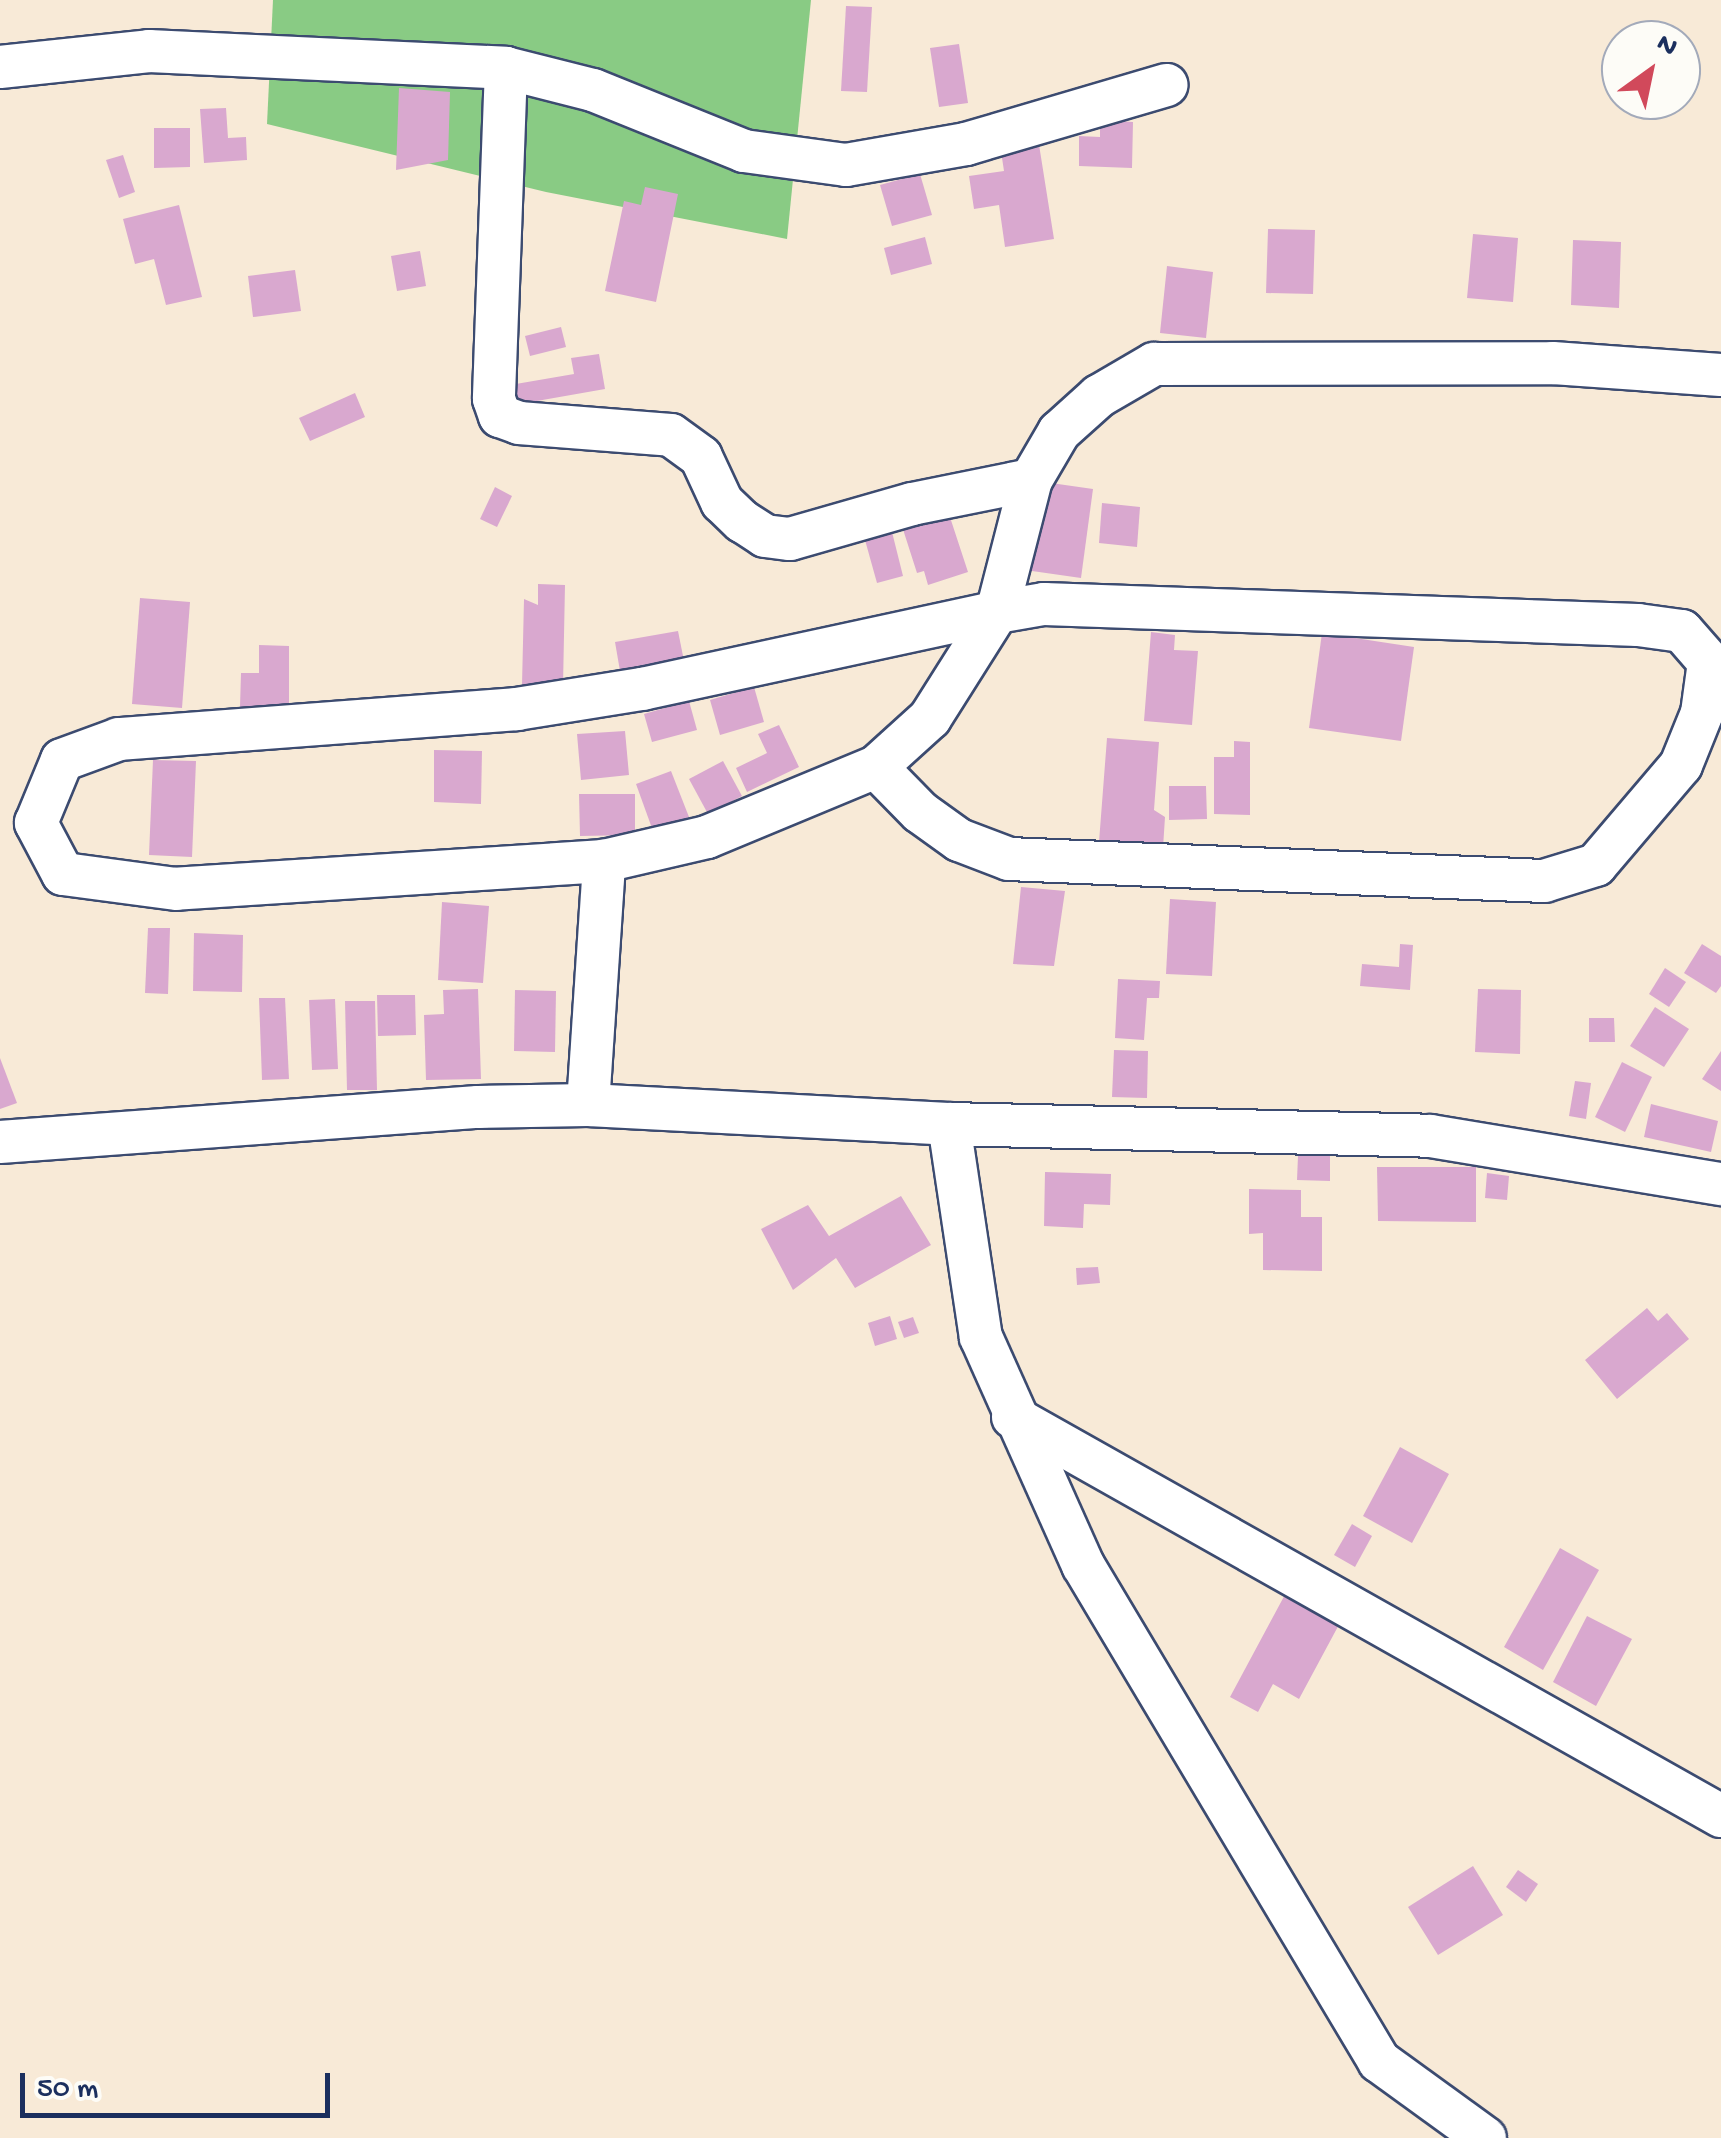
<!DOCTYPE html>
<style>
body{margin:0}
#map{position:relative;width:1721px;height:2138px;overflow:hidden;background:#f8ead7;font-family:"Gochi Hand",sans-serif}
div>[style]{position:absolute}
.green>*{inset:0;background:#89cb84}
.building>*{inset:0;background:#d9a8cf}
.roads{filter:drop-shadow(2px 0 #3c4b70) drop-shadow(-2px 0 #3c4b70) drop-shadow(0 2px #3c4b70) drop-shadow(0 -2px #3c4b70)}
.street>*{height:42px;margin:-21px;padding:0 21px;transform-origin:21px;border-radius:21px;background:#fff}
span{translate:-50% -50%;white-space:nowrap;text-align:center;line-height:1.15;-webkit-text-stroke:8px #fdfcf7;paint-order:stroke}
.north{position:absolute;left:1601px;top:20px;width:100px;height:100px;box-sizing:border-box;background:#fdfcf7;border:2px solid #a3aaba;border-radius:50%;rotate:33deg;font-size:28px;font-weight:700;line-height:40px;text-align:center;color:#1b2f5e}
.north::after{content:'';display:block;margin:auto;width:35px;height:45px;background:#d1495b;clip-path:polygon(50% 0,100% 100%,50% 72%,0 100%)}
.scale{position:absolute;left:20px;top:2073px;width:310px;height:45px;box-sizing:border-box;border:5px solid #1b2f5e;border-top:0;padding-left:12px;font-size:30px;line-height:35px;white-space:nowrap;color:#1b2f5e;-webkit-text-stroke:8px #fdfcf7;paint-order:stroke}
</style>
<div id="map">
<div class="green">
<i style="clip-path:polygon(273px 0,811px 0,787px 239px,546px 192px,267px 124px)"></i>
</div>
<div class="building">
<i style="clip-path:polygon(846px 6px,872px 7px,867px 92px,841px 91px)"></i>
<i style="clip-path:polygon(959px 44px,968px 103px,939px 107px,930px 48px)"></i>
<i style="clip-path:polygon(399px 88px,450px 92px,448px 160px,396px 170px)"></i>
<i style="clip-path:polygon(226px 108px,228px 138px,246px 137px,247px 160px,204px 163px,200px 109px)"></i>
<i style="clip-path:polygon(1100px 120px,1133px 122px,1132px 168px,1079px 166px,1079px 136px,1100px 137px)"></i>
<i style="clip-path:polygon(154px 128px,190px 128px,190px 167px,154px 168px)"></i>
<i style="clip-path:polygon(1037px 132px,1054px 239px,1005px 247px,999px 205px,974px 209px,969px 176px,1004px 171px,999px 138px)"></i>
<i style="clip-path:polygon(123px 155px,135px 192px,119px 198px,106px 160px)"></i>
<i style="clip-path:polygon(920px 174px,932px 215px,892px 226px,880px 185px)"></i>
<i style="clip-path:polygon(645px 187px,678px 194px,656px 302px,605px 291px,624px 201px,641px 205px)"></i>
<i style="clip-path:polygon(179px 205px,202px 297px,166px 305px,154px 259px,135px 264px,123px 219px)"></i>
<i style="clip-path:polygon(1268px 229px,1315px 230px,1313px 294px,1266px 293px)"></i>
<i style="clip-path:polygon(1473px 234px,1518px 238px,1513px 302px,1467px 298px)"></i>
<i style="clip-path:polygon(925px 237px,932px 264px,891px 275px,884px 248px)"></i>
<i style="clip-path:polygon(1573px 240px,1621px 242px,1619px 308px,1571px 305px)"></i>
<i style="clip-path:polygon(420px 251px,426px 286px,397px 291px,391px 256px)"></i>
<i style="clip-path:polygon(1167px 266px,1213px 272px,1206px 338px,1160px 333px)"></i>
<i style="clip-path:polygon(295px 270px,301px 311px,253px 317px,248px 276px)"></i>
<i style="clip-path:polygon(561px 327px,566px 347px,530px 356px,525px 336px)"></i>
<i style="clip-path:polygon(599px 354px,605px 389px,514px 405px,510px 385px,574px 374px,571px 358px)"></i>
<i style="clip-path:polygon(355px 393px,365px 417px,310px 441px,299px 418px)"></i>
<i style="clip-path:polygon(1037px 481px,1093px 489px,1081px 578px,1025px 570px)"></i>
<i style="clip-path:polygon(495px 487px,512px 496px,497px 527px,480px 519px)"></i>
<i style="clip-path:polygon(1102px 503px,1140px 507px,1137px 547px,1099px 543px)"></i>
<i style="clip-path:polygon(946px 505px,968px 572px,928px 585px,924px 571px,917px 573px,900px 520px)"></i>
<i style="clip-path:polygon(892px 532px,903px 576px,877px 583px,865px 540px)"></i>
<i style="clip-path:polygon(538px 584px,565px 585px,563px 686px,522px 685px,524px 599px,538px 605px)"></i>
<i style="clip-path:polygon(140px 598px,190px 602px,182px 708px,132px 704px)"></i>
<i style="clip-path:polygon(678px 631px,684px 661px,620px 671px,615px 642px)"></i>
<i style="clip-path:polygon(1151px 632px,1175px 635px,1174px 650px,1198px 651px,1192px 725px,1144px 721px)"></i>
<i style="clip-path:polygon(1322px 633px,1414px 647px,1401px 741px,1309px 728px)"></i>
<i style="clip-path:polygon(259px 645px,289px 646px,289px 708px,240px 707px,241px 673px,259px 673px)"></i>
<i style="clip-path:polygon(754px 687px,764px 722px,720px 735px,710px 700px)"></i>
<i style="clip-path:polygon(689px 701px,697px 730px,652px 742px,644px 714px)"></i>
<i style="clip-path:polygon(779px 725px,799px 767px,747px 792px,736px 768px,767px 753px,758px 734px)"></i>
<i style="clip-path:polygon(625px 731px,629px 775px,581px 780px,577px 734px)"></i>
<i style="clip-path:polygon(1107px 738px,1159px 742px,1154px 810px,1165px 817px,1163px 848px,1099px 842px)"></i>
<i style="clip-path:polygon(1234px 741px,1250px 742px,1250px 815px,1214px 814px,1214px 757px,1234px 757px)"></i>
<i style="clip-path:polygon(434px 750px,482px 751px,481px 804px,434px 802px)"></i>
<i style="clip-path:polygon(153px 760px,196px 761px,192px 857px,149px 855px)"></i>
<i style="clip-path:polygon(723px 761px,742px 796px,708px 814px,689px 779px)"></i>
<i style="clip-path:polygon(671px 771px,689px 817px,653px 831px,636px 784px)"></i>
<i style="clip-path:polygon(1169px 786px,1206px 786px,1207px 819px,1169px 820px)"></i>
<i style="clip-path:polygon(579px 794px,635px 794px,635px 835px,580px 836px)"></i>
<i style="clip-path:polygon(1021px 887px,1065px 891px,1054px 966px,1013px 964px)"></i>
<i style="clip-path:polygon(1170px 899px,1216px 902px,1212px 976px,1166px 974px)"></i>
<i style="clip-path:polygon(442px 902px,489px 906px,483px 983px,438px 980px)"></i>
<i style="clip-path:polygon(148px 928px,170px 928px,168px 994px,145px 993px)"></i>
<i style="clip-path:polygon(194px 933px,243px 935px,242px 992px,193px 991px)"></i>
<i style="clip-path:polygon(1400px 944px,1413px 945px,1410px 990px,1360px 986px,1362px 964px,1399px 967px)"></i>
<i style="clip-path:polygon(1702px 944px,1721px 956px,1721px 986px,1716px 993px,1684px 973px)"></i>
<i style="clip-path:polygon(1665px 968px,1686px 982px,1669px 1007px,1649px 994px)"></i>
<i style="clip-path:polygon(1118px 979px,1160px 981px,1159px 998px,1147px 998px,1144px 1040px,1115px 1038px)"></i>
<i style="clip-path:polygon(478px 989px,481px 1079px,426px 1080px,424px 1015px,444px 1014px,443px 990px)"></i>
<i style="clip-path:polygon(1478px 989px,1521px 990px,1520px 1054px,1475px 1052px)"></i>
<i style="clip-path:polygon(515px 990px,556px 991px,555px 1052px,514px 1051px)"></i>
<i style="clip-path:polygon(377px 995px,415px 995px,416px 1035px,378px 1036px)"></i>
<i style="clip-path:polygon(259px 998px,285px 998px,289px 1079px,262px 1080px)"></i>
<i style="clip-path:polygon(335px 999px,338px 1069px,312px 1070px,309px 1000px)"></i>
<i style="clip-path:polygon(345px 1001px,375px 1001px,377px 1090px,347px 1090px)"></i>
<i style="clip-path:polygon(1655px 1007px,1689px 1029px,1664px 1067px,1630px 1046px)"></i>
<i style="clip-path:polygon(1589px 1018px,1614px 1018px,1615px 1042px,1589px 1042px)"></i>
<i style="clip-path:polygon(1114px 1050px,1148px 1051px,1147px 1098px,1112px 1097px)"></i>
<i style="clip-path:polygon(1721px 1051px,1721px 1091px,1702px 1079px)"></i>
<i style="clip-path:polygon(0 1058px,17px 1103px,0 1109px)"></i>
<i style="clip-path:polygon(1622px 1062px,1652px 1077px,1625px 1132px,1595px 1117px)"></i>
<i style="clip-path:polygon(1575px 1081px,1591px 1083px,1586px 1119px,1569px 1116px)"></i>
<i style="clip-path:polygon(1651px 1104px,1718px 1121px,1711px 1152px,1644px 1137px)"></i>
<i style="clip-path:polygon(1298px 1156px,1330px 1156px,1330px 1181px,1297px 1180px)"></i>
<i style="clip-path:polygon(1377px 1167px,1476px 1167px,1476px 1222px,1378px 1221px)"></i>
<i style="clip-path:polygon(1045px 1172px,1111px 1174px,1110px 1205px,1084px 1204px,1083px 1228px,1044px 1226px)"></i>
<i style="clip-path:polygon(1487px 1173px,1509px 1176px,1507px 1200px,1485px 1198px)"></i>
<i style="clip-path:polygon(1249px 1189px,1301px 1190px,1301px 1217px,1322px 1217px,1322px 1271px,1263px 1270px,1263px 1233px,1249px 1234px)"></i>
<i style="clip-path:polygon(901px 1196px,931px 1245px,855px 1288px,836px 1258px,793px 1290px,761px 1229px,808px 1205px,829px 1236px)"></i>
<i style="clip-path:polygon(1098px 1267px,1100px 1283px,1077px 1285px,1076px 1268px)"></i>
<i style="clip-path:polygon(1647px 1308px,1658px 1321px,1667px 1313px,1689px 1339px,1617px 1399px,1585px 1360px)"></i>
<i style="clip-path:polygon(890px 1316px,897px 1339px,875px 1346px,868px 1323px)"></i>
<i style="clip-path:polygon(913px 1317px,919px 1333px,904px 1338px,898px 1322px)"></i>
<i style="clip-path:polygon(1400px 1447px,1449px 1474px,1412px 1543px,1363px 1516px)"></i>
<i style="clip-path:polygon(1352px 1524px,1372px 1536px,1355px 1567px,1334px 1555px)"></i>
<i style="clip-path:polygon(1560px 1548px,1599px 1570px,1543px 1670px,1504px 1647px)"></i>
<i style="clip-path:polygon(1288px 1589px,1342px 1619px,1299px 1699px,1273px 1684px,1258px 1712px,1230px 1697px)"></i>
<i style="clip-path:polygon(1587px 1616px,1632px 1639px,1596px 1706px,1553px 1682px)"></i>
<i style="clip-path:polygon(1473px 1866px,1503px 1915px,1438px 1955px,1408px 1907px)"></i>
<i style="clip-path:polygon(1518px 1870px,1538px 1884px,1526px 1902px,1506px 1887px)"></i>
</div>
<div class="roads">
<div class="street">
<i style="left:0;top:67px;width:150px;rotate:-6.1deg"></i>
<i style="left:149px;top:51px;width:357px;rotate:2.7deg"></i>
<i style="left:506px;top:68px;width:90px;rotate:14.2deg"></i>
<i style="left:593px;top:90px;width:163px;rotate:22deg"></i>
<i style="left:744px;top:151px;width:103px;rotate:7.8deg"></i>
<i style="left:846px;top:165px;width:122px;rotate:-9.9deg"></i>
<i style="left:966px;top:144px;width:209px;rotate:-16.4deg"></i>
<i style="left:506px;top:68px;width:331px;rotate:92.1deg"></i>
<i style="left:494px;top:399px;width:18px;rotate:71deg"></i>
<i style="left:500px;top:416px;width:20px;rotate:20deg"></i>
<i style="left:519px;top:423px;width:152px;rotate:4.5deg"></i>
<i style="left:671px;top:435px;width:37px;rotate:36deg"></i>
<i style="left:701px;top:457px;width:50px;rotate:65deg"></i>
<i style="left:722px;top:502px;width:28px;rotate:44deg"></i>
<i style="left:742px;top:521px;width:27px;rotate:33deg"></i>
<i style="left:765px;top:536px;width:25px;rotate:7deg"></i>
<i style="left:790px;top:539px;width:127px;rotate:-16deg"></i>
<i style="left:912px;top:504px;width:121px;rotate:-11.4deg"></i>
<i style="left:604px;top:861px;width:106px;rotate:-13.1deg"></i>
<i style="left:707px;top:837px;width:183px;rotate:-22.5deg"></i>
<i style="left:588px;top:1105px;width:245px;rotate:-86.2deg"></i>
<i style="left:604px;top:861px;width:429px;rotate:176.3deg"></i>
<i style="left:176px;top:889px;width:114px;rotate:-172.4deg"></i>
<i style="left:63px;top:874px;width:58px;rotate:-117.9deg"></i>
<i style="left:36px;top:823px;width:68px;rotate:-67.6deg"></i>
<i style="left:62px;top:760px;width:61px;rotate:-20.2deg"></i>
<i style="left:119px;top:739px;width:399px;rotate:-4.3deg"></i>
<i style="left:517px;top:709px;width:127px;rotate:-9.1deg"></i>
<i style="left:642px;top:689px;width:363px;rotate:-12.2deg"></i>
<i style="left:997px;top:612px;width:48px;rotate:-9.7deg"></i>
<i style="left:1044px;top:604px;width:594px;rotate:2.02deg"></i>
<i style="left:1638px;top:625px;width:44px;rotate:7.8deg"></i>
<i style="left:1682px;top:631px;width:41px;rotate:48.9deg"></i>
<i style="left:1709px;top:662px;width:51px;rotate:97.8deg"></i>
<i style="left:1702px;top:713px;width:56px;rotate:112deg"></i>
<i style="left:1681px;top:765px;width:131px;rotate:130.4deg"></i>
<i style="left:1596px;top:865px;width:54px;rotate:162.9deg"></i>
<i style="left:1544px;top:881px;width:535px;rotate:-177.65deg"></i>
<i style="left:1009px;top:859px;width:53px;rotate:-159.2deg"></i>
<i style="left:959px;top:840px;width:48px;rotate:-144.3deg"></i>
<i style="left:920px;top:812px;width:63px;rotate:-134.4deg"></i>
<i style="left:876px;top:767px;width:73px;rotate:-42.2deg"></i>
<i style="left:930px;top:718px;width:125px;rotate:-57.7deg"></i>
<i style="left:997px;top:612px;width:136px;rotate:-75.6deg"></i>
<i style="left:1031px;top:480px;width:56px;rotate:-59.7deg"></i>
<i style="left:1059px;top:432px;width:54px;rotate:-42deg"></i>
<i style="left:1099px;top:396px;width:64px;rotate:-30.2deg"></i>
<i style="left:1154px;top:364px;width:399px;rotate:-0.1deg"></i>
<i style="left:1553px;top:363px;width:168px;rotate:4.1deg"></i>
<i style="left:949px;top:1124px;width:215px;rotate:81.5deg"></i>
<i style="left:981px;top:1337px;width:250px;rotate:65.9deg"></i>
<i style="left:1083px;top:1565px;width:578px;rotate:59.17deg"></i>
<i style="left:1379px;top:2061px;width:131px;rotate:36deg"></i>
<i style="left:0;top:1142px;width:479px;rotate:-4.2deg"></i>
<i style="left:478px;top:1107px;width:110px;rotate:-1deg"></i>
<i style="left:588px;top:1105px;width:361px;rotate:3deg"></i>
<i style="left:949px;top:1124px;width:481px;rotate:1.4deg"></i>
<i style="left:1430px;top:1136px;width:295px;rotate:9.4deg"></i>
<i style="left:1013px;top:1417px;width:813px;rotate:29.4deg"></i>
</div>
</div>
<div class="north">N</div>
<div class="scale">50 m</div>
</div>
